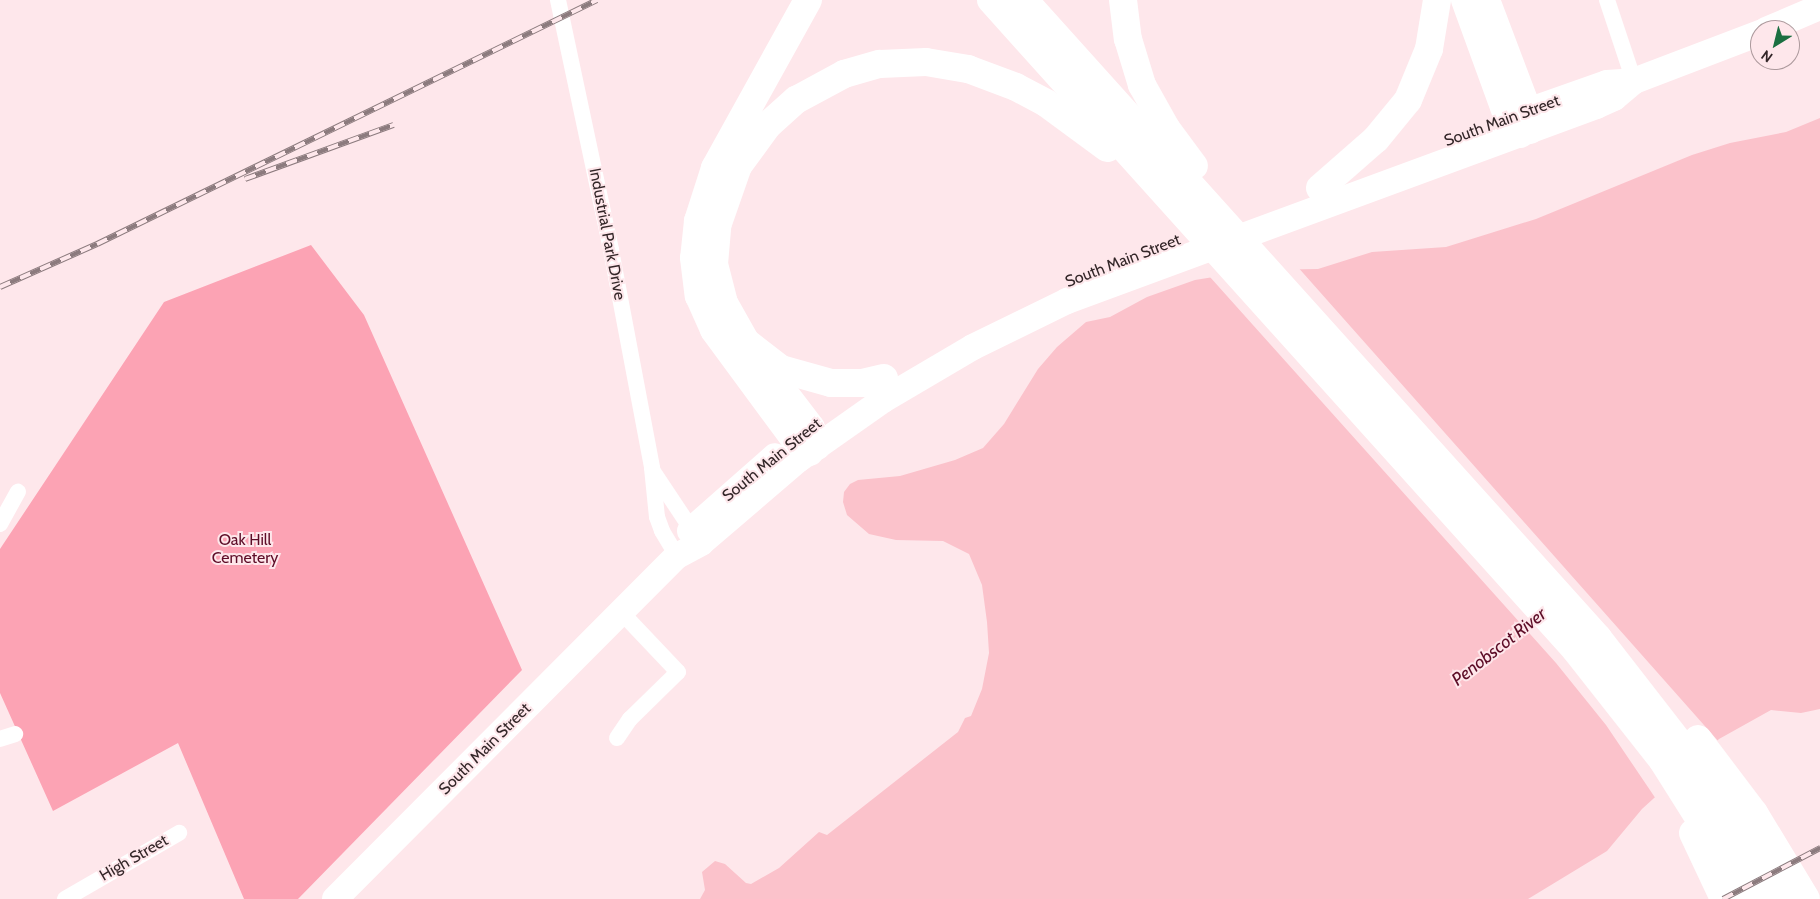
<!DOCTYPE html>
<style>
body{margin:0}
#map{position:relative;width:1820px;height:899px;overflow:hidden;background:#fee7eb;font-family:Cabin,sans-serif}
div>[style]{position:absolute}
.green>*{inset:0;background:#fca3b4}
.water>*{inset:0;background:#fbc2cb}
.pier>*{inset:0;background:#fee7eb}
.minor>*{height:16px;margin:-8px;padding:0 8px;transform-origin:8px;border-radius:8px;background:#fff}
.primary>*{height:26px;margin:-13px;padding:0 13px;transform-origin:13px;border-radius:13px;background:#fff}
.motorway>*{height:28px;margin:-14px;padding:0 14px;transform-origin:14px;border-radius:14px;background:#fff}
.rail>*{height:5.5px;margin-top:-2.75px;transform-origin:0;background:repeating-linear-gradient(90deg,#fee7eb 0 11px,#8c7b7e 0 22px);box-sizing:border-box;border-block:1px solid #8c7b7e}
span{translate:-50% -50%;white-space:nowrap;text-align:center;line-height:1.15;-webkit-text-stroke:4px #fee7eb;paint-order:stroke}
.street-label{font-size:16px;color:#332628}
.park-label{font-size:16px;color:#5e0d28}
.water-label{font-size:18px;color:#5d0d27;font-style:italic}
.north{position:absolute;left:1750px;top:20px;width:50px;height:50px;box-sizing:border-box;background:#fee7eb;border:1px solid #ad9a9d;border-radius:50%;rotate:216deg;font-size:14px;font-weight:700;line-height:20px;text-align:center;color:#332628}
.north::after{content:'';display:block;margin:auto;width:18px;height:22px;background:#1b6f41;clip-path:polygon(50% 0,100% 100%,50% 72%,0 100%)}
</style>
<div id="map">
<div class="green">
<i style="clip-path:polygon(311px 245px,364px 315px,522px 670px,298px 899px,244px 899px,178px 743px,53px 811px,0 693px,0 549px,164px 302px)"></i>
</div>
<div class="water">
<i style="clip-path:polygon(1820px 118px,1820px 709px,1801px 713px,1771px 710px,1719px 739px,1642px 809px,1607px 851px,1528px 899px,700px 899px,705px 890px,702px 872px,715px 861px,725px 864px,746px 883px,751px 884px,779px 868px,819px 832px,827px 835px,958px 732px,965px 718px,971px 716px,982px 689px,989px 653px,987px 622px,982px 585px,969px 554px,943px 541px,896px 540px,869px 534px,847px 515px,843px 502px,844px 492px,850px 484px,858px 480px,900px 476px,955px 460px,983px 448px,1004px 424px,1038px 369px,1057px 347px,1086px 322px,1110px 317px,1147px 297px,1195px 280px,1257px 270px,1318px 269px,1372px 252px,1446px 247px,1536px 219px,1692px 155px,1730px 143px,1786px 132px)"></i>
</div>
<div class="pier">
<i style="clip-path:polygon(1296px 265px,1719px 742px,1656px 799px,1606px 725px,1556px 663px,1210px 277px,1256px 267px)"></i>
</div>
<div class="minor">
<i style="left:558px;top:0;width:256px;rotate:78deg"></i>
<i style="left:611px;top:250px;width:222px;rotate:79.3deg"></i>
<i style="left:652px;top:468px;width:49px;rotate:84.2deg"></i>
<i style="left:657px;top:517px;width:15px;rotate:70deg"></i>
<i style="left:662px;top:531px;width:29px;rotate:59deg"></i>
<i style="left:1607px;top:0;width:85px;rotate:71.6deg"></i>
<i style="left:654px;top:473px;width:76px;rotate:56.3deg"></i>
<i style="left:0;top:524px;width:37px;rotate:-61deg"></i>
<i style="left:617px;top:738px;width:23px;rotate:-56deg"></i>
<i style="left:630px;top:719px;width:67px;rotate:-44.4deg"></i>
<i style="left:678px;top:672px;width:83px;rotate:-133.5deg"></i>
<i style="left:0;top:739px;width:16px;rotate:-18deg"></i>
<i style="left:65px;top:899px;width:132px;rotate:-30.1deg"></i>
</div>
<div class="primary">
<i style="left:1766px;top:30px;width:59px;rotate:-23.1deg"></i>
<i style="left:1508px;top:118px;width:105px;rotate:-19.5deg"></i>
<i style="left:1607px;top:83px;width:27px;rotate:-4deg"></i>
<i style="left:1634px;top:81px;width:135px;rotate:-20.9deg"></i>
<i style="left:690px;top:531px;width:113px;rotate:-41.4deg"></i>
<i style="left:335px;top:899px;width:484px;rotate:-45.1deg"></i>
<i style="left:677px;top:556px;width:27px;rotate:-28deg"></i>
<i style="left:701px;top:543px;width:128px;rotate:-40.6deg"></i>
<i style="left:798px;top:460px;width:104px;rotate:-35.2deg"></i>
<i style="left:883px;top:400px;width:104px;rotate:-30.5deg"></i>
<i style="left:973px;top:347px;width:105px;rotate:-26.1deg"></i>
<i style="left:1067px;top:301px;width:564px;rotate:-20.23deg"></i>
<i style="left:1596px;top:106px;width:20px;rotate:-24deg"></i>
<i style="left:1614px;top:98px;width:26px;rotate:-40deg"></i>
</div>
<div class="motorway">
<i style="left:808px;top:0;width:192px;rotate:119deg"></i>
<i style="left:715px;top:168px;width:56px;rotate:107.8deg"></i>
<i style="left:698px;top:221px;width:37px;rotate:96deg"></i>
<i style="left:694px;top:258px;width:38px;rotate:83deg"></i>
<i style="left:699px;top:296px;width:37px;rotate:66deg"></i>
<i style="left:714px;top:330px;width:137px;rotate:53.6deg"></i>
<i style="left:795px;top:440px;width:19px;rotate:39deg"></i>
<i style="left:991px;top:0;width:873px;rotate:48.02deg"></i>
<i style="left:1575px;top:649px;width:142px;rotate:51.8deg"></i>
<i style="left:1663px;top:761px;width:163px;rotate:57.8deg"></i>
<i style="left:1024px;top:0;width:858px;rotate:48.02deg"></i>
<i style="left:1598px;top:638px;width:158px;rotate:52.2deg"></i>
<i style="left:1695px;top:763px;width:159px;rotate:58.6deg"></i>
<i style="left:1123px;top:0;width:39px;rotate:83deg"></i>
<i style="left:1128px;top:39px;width:48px;rotate:73.1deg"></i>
<i style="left:1142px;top:85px;width:49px;rotate:60.8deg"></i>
<i style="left:1166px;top:128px;width:47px;rotate:53.6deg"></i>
<i style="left:1465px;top:0;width:126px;rotate:70deg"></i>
<i style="left:1508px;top:118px;width:20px;rotate:53deg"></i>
<i style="left:1486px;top:0;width:119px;rotate:69.3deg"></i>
<i style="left:1528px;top:111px;width:19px;rotate:84deg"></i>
<i style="left:1320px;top:188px;width:74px;rotate:-41.2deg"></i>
<i style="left:1376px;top:139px;width:50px;rotate:-50.6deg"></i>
<i style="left:1408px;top:100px;width:55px;rotate:-67.6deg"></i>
<i style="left:1429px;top:49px;width:50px;rotate:-80.7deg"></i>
<i style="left:760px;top:361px;width:84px;rotate:52.7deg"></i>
<i style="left:811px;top:428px;width:19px;rotate:72deg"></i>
<i style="left:884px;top:378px;width:22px;rotate:167deg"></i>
<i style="left:863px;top:383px;width:32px;rotate:180deg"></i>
<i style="left:831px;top:383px;width:52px;rotate:-164.4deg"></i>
<i style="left:781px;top:369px;width:44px;rotate:-142.4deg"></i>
<i style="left:746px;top:342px;width:45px;rotate:-119.4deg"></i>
<i style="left:724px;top:303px;width:40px;rotate:-104.4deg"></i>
<i style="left:714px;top:264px;width:38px;rotate:-85deg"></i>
<i style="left:717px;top:226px;width:64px;rotate:-70.7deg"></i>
<i style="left:738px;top:166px;width:51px;rotate:-53.8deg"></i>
<i style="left:768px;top:125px;width:38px;rotate:-42deg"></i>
<i style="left:796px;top:100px;width:55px;rotate:-28.4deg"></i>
<i style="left:844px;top:74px;width:37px;rotate:-16deg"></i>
<i style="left:880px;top:64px;width:46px;rotate:-2.5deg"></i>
<i style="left:926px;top:62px;width:43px;rotate:9.5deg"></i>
<i style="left:968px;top:69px;width:51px;rotate:20.6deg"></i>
<i style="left:1016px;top:87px;width:34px;rotate:28deg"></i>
<i style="left:1046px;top:103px;width:76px;rotate:36.4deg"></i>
<i style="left:1698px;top:739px;width:93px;rotate:52.9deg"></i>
<i style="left:1754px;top:813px;width:100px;rotate:58.8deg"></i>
<i style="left:1693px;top:833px;width:73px;rotate:64.8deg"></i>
</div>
<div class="rail">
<i style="left:245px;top:179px;width:158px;rotate:-20deg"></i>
<i style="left:0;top:287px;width:106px;rotate:-23.9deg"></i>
<i style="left:97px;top:244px;width:556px;rotate:-26.01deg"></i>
<i style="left:1723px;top:899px;width:110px;rotate:-27.7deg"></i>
</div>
<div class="street-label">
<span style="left:1502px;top:121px;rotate:-20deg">South Main Street</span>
<span style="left:607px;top:234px;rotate:79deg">Industrial Park Drive</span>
<span style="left:1123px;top:261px;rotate:-21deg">South Main Street</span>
<span style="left:772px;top:460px;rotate:-39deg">South Main Street</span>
<span style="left:485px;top:749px;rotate:-45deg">South Main Street</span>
<span style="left:134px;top:858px;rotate:-30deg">High Street</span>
</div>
<div class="park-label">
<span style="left:245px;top:549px">Oak Hill<br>Cemetery</span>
</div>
<div class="water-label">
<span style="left:1499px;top:647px;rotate:-38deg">Penobscot River</span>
</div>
<div class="north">N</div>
</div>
